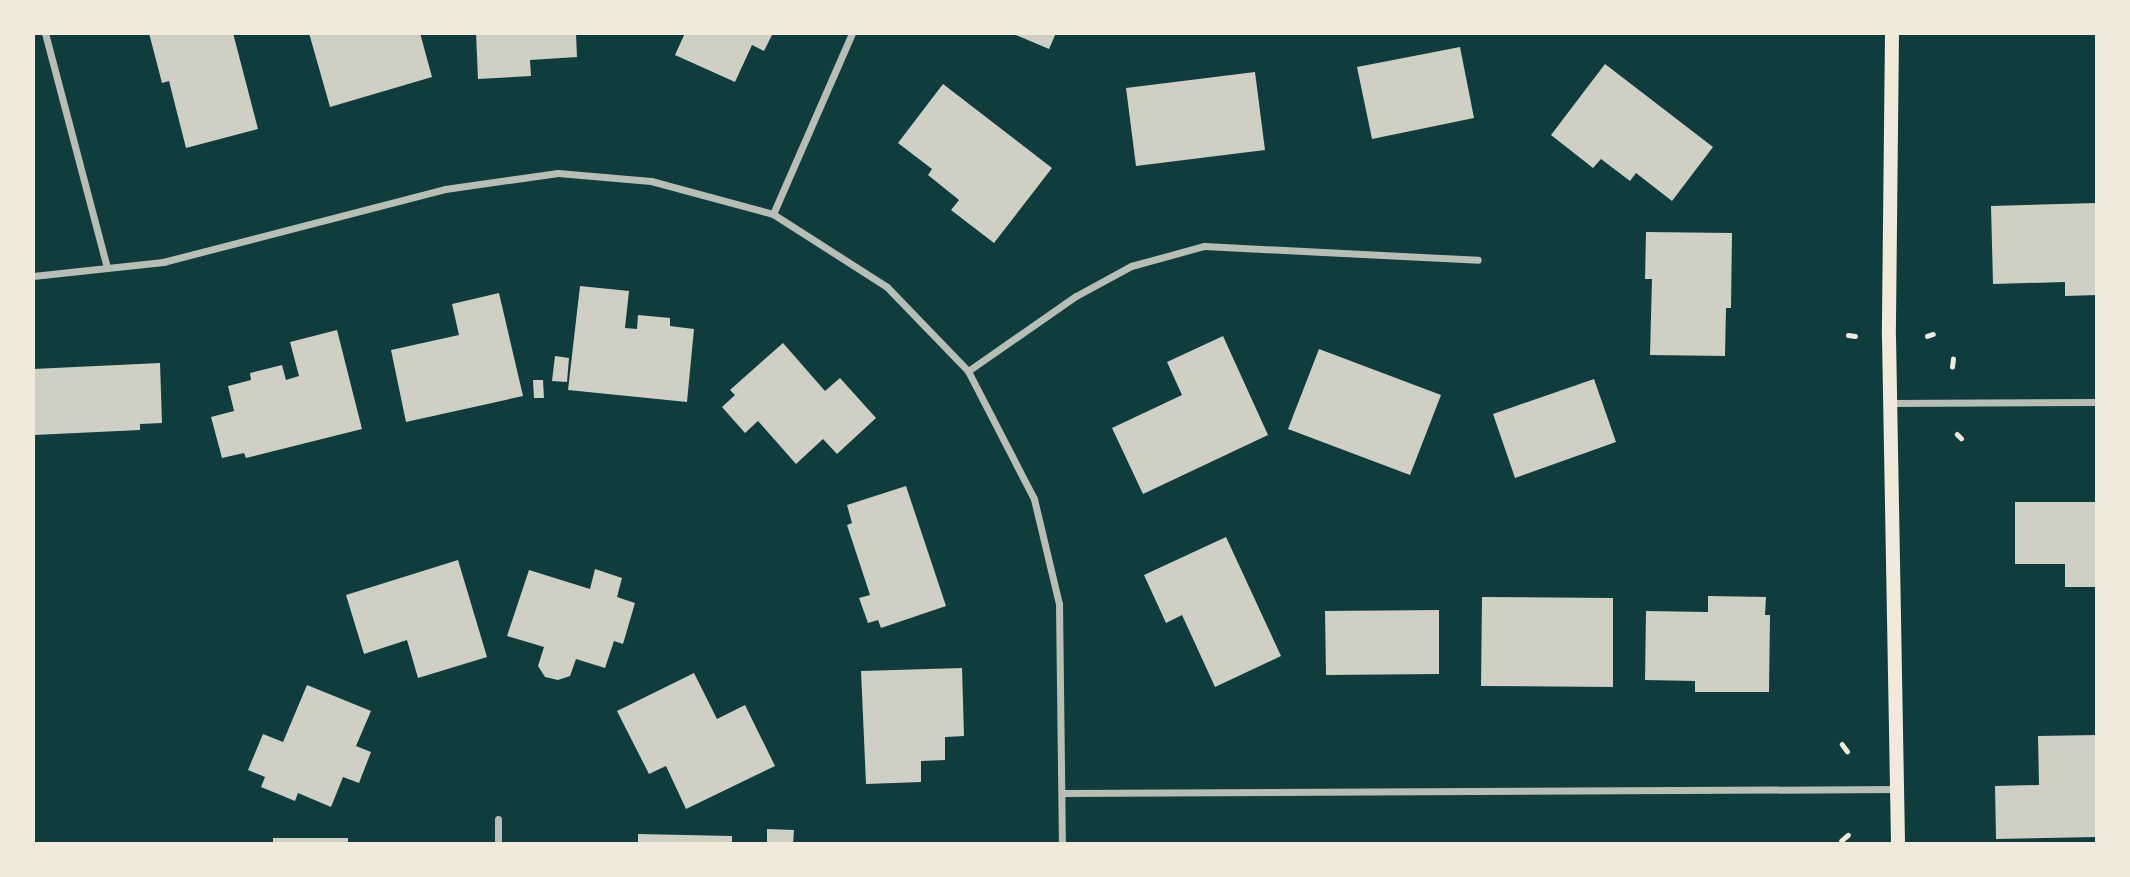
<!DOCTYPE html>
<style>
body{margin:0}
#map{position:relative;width:2130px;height:877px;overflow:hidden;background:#0f3d3e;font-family:Commissioner,sans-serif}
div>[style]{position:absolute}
.building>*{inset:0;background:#cfcfc3}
.path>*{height:4.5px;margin:-2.25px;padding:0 2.25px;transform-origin:2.25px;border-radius:2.25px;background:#f1e9da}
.minor>*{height:7px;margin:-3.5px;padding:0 3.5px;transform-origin:3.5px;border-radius:3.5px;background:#b8beb3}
.secondary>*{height:14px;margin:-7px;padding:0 7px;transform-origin:7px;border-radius:7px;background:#f1e9da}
span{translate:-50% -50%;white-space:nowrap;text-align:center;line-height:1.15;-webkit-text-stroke:7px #f1e9da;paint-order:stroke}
.frame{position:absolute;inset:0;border:35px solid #f1e9da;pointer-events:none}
</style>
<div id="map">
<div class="building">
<i style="clip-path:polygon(149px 33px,233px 33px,258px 129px,186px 148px,169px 81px,162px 83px)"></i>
<i style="clip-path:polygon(309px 33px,420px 33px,432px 77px,330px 107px)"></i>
<i style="clip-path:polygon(476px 33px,576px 33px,577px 57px,530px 60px,531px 76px,478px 79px)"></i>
<i style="clip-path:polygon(685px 33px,773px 33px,764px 51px,752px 45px,735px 82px,675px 55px)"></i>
<i style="clip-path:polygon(1011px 33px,1056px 33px,1049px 49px)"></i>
<i style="clip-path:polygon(1460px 47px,1474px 118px,1372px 139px,1357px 67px)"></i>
<i style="clip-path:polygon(1605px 64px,1713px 147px,1672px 201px,1636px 173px,1630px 181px,1601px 159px,1593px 168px,1551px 135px)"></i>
<i style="clip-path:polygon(1255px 72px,1265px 150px,1136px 166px,1126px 88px)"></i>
<i style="clip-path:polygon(943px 84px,1052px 168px,994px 243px,951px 210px,959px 200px,928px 175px,932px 169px,898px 143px)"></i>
<i style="clip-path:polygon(2097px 203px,2097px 295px,2065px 296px,2065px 282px,1993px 284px,1991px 206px)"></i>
<i style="clip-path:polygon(1646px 232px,1732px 233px,1731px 308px,1726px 308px,1725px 356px,1650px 355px,1652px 279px,1645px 279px)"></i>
<i style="clip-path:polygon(580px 286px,629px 291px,625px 328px,637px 329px,638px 315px,670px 318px,670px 326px,694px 329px,687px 402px,568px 390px)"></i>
<i style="clip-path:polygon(499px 293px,523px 396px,406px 422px,391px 350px,459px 335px,452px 304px)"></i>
<i style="clip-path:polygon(337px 330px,362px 429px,246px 458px,244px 453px,222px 458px,211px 417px,234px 411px,228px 386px,251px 380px,250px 373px,282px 365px,286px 380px,299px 376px,290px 342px)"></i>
<i style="clip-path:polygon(1223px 336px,1268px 435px,1143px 494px,1112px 428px,1182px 395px,1167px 362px)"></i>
<i style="clip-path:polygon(783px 343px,825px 391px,840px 378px,876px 418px,837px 454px,823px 439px,796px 464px,758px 421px,745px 433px,722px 407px,735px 395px,730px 390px)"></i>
<i style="clip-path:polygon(1319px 349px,1441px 395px,1410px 475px,1288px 429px)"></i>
<i style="clip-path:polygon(555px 356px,569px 358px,567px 382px,552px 381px)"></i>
<i style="clip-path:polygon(160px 363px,162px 423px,140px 424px,140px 430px,34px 435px,33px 369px)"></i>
<i style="clip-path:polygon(1594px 379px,1616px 442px,1515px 478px,1493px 414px)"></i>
<i style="clip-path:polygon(533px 380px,543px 380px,544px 398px,534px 398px)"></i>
<i style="clip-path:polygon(906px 486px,946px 606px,881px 628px,878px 620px,868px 623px,859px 598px,870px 595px,847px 525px,852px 523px,847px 505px)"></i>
<i style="clip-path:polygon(2015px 502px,2097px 502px,2097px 587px,2065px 587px,2065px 564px,2015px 564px)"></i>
<i style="clip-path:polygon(1226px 537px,1281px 656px,1215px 687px,1182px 615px,1166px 623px,1144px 575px)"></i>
<i style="clip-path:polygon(458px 560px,487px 657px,418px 678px,407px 640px,364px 654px,346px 595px)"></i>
<i style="clip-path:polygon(595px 569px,622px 578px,617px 597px,635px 603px,623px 644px,614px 641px,605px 668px,576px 659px,570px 676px,558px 680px,545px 677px,538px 666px,544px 647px,507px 636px,529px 570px,590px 589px)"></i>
<i style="clip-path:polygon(1708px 596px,1766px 597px,1765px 615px,1770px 615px,1769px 692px,1695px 692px,1695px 681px,1645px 680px,1646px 611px,1708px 612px)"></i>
<i style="clip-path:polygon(1482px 597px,1613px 598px,1613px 687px,1481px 686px)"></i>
<i style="clip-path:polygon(1439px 610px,1439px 674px,1326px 675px,1325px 611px)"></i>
<i style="clip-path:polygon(962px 668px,964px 736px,945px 737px,945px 760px,921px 761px,921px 782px,866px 784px,861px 671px)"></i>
<i style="clip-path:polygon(694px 673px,717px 719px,745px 705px,775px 766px,686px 809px,666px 766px,649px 774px,617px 711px)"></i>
<i style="clip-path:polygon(307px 685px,371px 711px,356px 746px,371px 752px,359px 783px,343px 777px,331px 807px,298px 793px,295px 801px,261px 787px,265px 777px,248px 770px,263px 734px,283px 742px)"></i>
<i style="clip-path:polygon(2097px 735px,2097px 837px,1996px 839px,1995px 786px,2039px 785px,2038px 736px)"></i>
<i style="clip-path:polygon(767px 829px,794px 830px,793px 844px,767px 844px)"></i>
<i style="clip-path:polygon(638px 834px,732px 836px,732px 844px,638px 844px)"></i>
<i style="clip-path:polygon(273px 838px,348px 838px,348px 844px,273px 844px)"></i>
</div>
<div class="path">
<i style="left:1848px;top:335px;width:7px;rotate:8deg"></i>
<i style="left:1927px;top:336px;width:6px;rotate:-18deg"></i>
<i style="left:1952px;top:367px;width:8px;rotate:-83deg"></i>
<i style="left:1957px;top:434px;width:6px;rotate:45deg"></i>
<i style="left:1842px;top:744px;width:9px;rotate:54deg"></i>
<i style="left:1841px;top:841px;width:9px;rotate:-41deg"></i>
</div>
<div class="minor">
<i style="left:45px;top:33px;width:243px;rotate:75.2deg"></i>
<i style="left:773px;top:214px;width:197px;rotate:-66.4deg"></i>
<i style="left:33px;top:276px;width:131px;rotate:-6.1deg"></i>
<i style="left:163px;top:262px;width:291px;rotate:-14.5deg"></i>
<i style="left:445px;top:189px;width:114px;rotate:-8.1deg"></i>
<i style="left:558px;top:173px;width:93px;rotate:4.9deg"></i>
<i style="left:651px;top:181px;width:126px;rotate:15.1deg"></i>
<i style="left:773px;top:214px;width:135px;rotate:32.6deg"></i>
<i style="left:887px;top:287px;width:117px;rotate:46deg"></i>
<i style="left:968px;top:371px;width:144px;rotate:62.7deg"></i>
<i style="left:1034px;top:499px;width:108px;rotate:76.6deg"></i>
<i style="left:1059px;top:604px;width:240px;rotate:89.3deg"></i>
<i style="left:968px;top:371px;width:131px;rotate:-34.8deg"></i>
<i style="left:1076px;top:296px;width:63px;rotate:-28.6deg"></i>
<i style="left:1131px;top:266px;width:76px;rotate:-15.3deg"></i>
<i style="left:1204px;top:246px;width:274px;rotate:2.9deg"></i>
<i style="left:1891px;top:403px;width:206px;rotate:-0.3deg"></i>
<i style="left:1063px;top:793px;width:834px;rotate:-0.27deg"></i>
<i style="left:498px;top:844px;width:25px;rotate:-90deg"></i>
</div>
<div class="secondary">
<i style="left:1892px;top:33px;width:304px;rotate:90.6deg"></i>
<i style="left:1889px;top:337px;width:507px;rotate:88.98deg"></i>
</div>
<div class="frame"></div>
</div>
